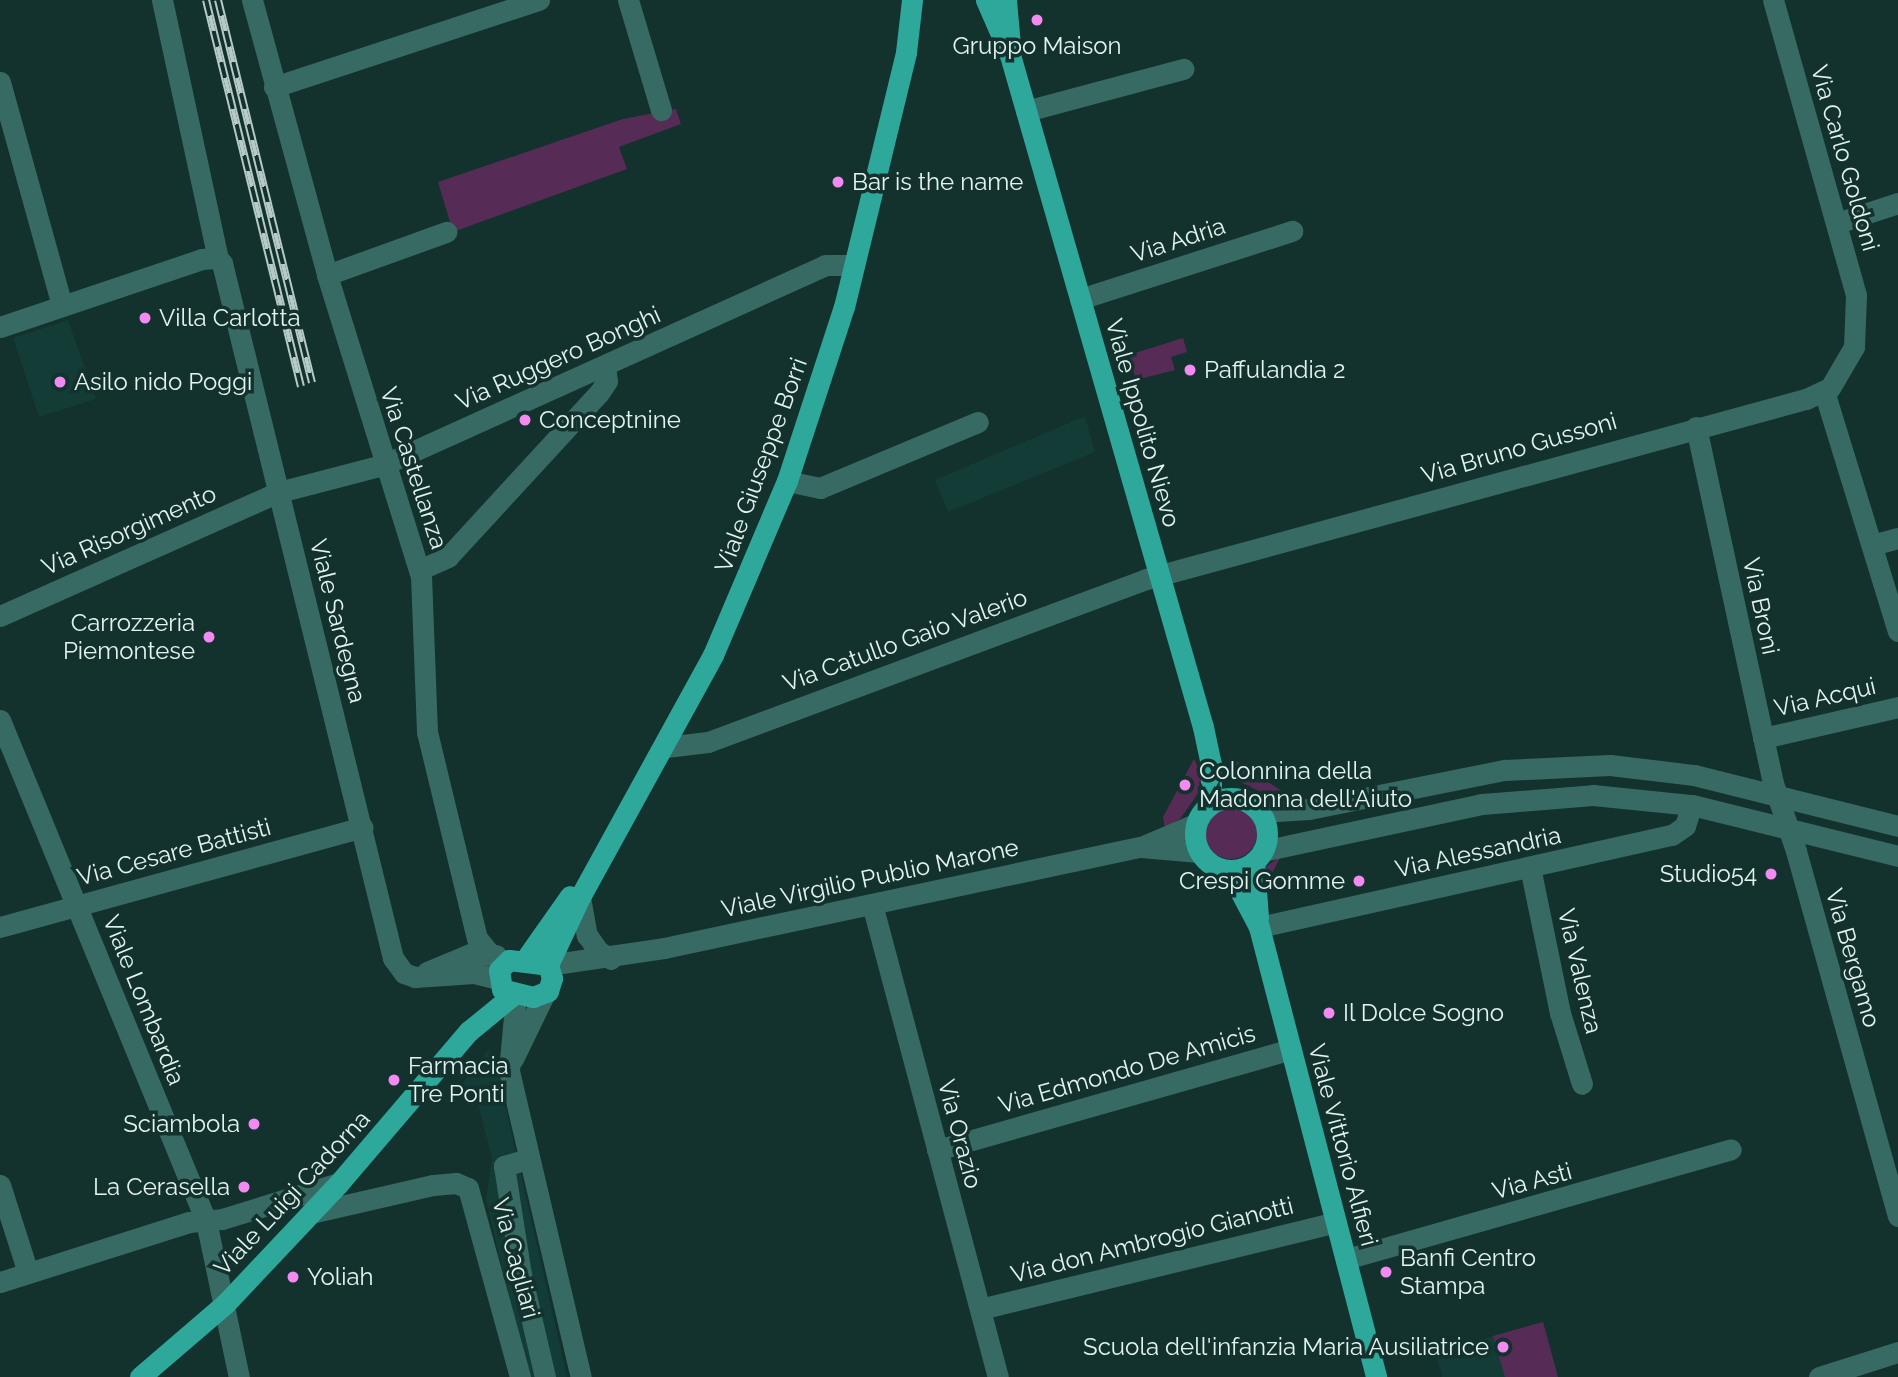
<!DOCTYPE html>
<style>
body{margin:0}
#map{position:relative;width:1898px;height:1377px;overflow:hidden;background:#13312d;font-family:Raleway,sans-serif}
div>[style]{position:absolute}
.built>*{inset:0;background:#133c37}
.green>*{inset:0;background:#562c56}
.round{border-radius:50%}
.minor>*{height:21px;margin:-10.5px;padding:0 10.5px;transform-origin:10.5px;border-radius:10.5px;background:#376a63}
.major>*{height:21px;margin:-10.5px;padding:0 10.5px;transform-origin:10.5px;border-radius:10.5px;background:#2da89b}
.major>.ring{margin:-10.5px;padding:0;box-sizing:content-box;background:none;border:21px solid #2da89b;border-radius:50%}
.rail>*{height:8px;margin-top:-4px;transform-origin:0;background:repeating-linear-gradient(90deg,#13312d 0 16px,#b6cac7 0 32px);box-sizing:border-box;border-block:2px solid #b6cac7}
.dots>*{width:19px;height:19px;translate:-50% -50%;box-sizing:border-box;border:4px solid #13312d;border-radius:50%}
span{translate:-50% -50%;white-space:nowrap;text-align:center;line-height:1.15;-webkit-text-stroke:7px #13312d;paint-order:stroke}
.poi-label{font-size:24px;color:#e2f3f0}
.left{translate:0 -50%;text-align:left}
.right{translate:-100% -50%;text-align:right}
.street-label{font-size:24px;color:#e2f3f0}
</style>
<div id="map">
<div class="built">
<i style="clip-path:polygon(68px 320px,96px 399px,39px 417px,13px 338px)"></i>
<i style="clip-path:polygon(1085px 416px,1095px 452px,948px 512px,935px 480px)"></i>
<i style="clip-path:polygon(488px 1050px,494px 1056px,567px 1377px,527px 1377px,486px 1199px,492px 1158px,476px 1097px,462px 1084px)"></i>
<i style="clip-path:polygon(1543px 1322px,1558px 1377px,1442px 1377px,1436px 1352px)"></i>
</div>
<div class="green">
<i style="clip-path:polygon(676px 109px,681px 124px,619px 147px,627px 169px,453px 232px,438px 182px,623px 119px)"></i>
<i style="clip-path:polygon(1183px 338px,1187px 352px,1171px 357px,1175px 370px,1136px 380px,1129px 355px)"></i>
<i style="clip-path:polygon(1229px 756px,1280px 790px,1302px 797px,1302px 801px,1269px 802px,1259px 791px,1234px 779px)"></i>
<i style="clip-path:polygon(1194px 759px,1203px 777px,1202px 788px,1180px 819px,1165px 828px,1163px 817px)"></i>
<i class="round" style="left:1205px;top:807px;width:52px;height:52px"></i>
<i style="clip-path:polygon(1281px 856px,1267px 883px,1261px 885px,1264px 868px)"></i>
<i style="clip-path:polygon(1543px 1322px,1558px 1377px,1505px 1377px,1493px 1336px)"></i>
</div>
<div class="minor">
<i style="left:162px;top:0;width:264px;rotate:77.8deg"></i>
<i style="left:252px;top:0;width:285px;rotate:74.7deg"></i>
<i style="left:327px;top:275px;width:315px;rotate:72.7deg"></i>
<i style="left:421px;top:576px;width:156px;rotate:87.8deg"></i>
<i style="left:427px;top:732px;width:212px;rotate:76.4deg"></i>
<i style="left:477px;top:938px;width:21px;rotate:51deg"></i>
<i style="left:628px;top:0;width:115px;rotate:73.3deg"></i>
<i style="left:0;top:82px;width:232px;rotate:74.5deg"></i>
<i style="left:274px;top:87px;width:279px;rotate:-18.2deg"></i>
<i style="left:1026px;top:111px;width:163px;rotate:-15deg"></i>
<i style="left:1837px;top:223px;width:64px;rotate:-18.2deg"></i>
<i style="left:327px;top:275px;width:127px;rotate:-19.9deg"></i>
<i style="left:1080px;top:299px;width:223px;rotate:-17.8deg"></i>
<i style="left:0;top:327px;width:213px;rotate:-18.6deg"></i>
<i style="left:202px;top:259px;width:14px;rotate:-4deg"></i>
<i style="left:216px;top:258px;width:8px;rotate:40deg"></i>
<i style="left:222px;top:263px;width:716px;rotate:76.18deg"></i>
<i style="left:393px;top:958px;width:19px;rotate:54deg"></i>
<i style="left:404px;top:973px;width:12px;rotate:20deg"></i>
<i style="left:415px;top:977px;width:59px;rotate:-3.9deg"></i>
<i style="left:474px;top:973px;width:25px;rotate:14deg"></i>
<i style="left:1824px;top:391px;width:251px;rotate:72.9deg"></i>
<i style="left:1696px;top:427px;width:364px;rotate:77.8deg"></i>
<i style="left:1773px;top:783px;width:72px;rotate:71.3deg"></i>
<i style="left:1796px;top:851px;width:379px;rotate:74.4deg"></i>
<i style="left:787px;top:481px;width:34px;rotate:12deg"></i>
<i style="left:820px;top:488px;width:171px;rotate:-22.7deg"></i>
<i style="left:1872px;top:545px;width:27px;rotate:-15deg"></i>
<i style="left:419px;top:570px;width:32px;rotate:-24deg"></i>
<i style="left:448px;top:557px;width:223px;rotate:-47.4deg"></i>
<i style="left:599px;top:393px;width:14px;rotate:-56deg"></i>
<i style="left:607px;top:381px;width:15px;rotate:-98deg"></i>
<i style="left:0;top:616px;width:305px;rotate:-24deg"></i>
<i style="left:279px;top:492px;width:107px;rotate:-14.6deg"></i>
<i style="left:383px;top:465px;width:485px;rotate:-24.3deg"></i>
<i style="left:825px;top:265px;width:29px"></i>
<i style="left:0;top:720px;width:542px;rotate:67.65deg"></i>
<i style="left:206px;top:1221px;width:159px;rotate:78.1deg"></i>
<i style="left:1763px;top:738px;width:139px;rotate:-12.9deg"></i>
<i style="left:666px;top:747px;width:42px;rotate:-6.8deg"></i>
<i style="left:708px;top:742px;width:467px;rotate:-20.4deg"></i>
<i style="left:1146px;top:579px;width:684px;rotate:-15.26deg"></i>
<i style="left:1806px;top:399px;width:26px;rotate:-25deg"></i>
<i style="left:1830px;top:388px;width:48px;rotate:-59.7deg"></i>
<i style="left:1854px;top:347px;width:52px;rotate:-87.8deg"></i>
<i style="left:1856px;top:295px;width:306px;rotate:-105.7deg"></i>
<i style="left:1260px;top:812px;width:49px;rotate:-3.5deg"></i>
<i style="left:1309px;top:809px;width:200px;rotate:-11.3deg"></i>
<i style="left:1505px;top:770px;width:105px;rotate:-2.7deg"></i>
<i style="left:1610px;top:765px;width:85px;rotate:6.8deg"></i>
<i style="left:1694px;top:775px;width:210px;rotate:14deg"></i>
<i style="left:1146px;top:845px;width:53px;rotate:-23.2deg"></i>
<i style="left:1263px;top:851px;width:224px;rotate:-12.1deg"></i>
<i style="left:1482px;top:804px;width:111px;rotate:-4.6deg"></i>
<i style="left:1593px;top:795px;width:100px;rotate:5.8deg"></i>
<i style="left:1692px;top:805px;width:212px;rotate:13.9deg"></i>
<i style="left:1530px;top:867px;width:149px;rotate:78.4deg"></i>
<i style="left:1560px;top:1013px;width:74px;rotate:72.8deg"></i>
<i style="left:580px;top:897px;width:39px;rotate:80deg"></i>
<i style="left:587px;top:935px;width:19px;rotate:55deg"></i>
<i style="left:598px;top:951px;width:15px;rotate:32deg"></i>
<i style="left:872px;top:904px;width:489px;rotate:75.1deg"></i>
<i style="left:0;top:927px;width:376px;rotate:-15.4deg"></i>
<i style="left:1259px;top:927px;width:423px;rotate:-12.6deg"></i>
<i style="left:1672px;top:835px;width:16px;rotate:-35deg"></i>
<i style="left:1685px;top:826px;width:22px;rotate:-72deg"></i>
<i style="left:548px;top:965px;width:117px;rotate:-8.3deg"></i>
<i style="left:664px;top:948px;width:488px;rotate:-12deg"></i>
<i style="left:1141px;top:847px;width:58px;rotate:4.9deg"></i>
<i style="left:427px;top:972px;width:47px;rotate:-22.7deg"></i>
<i style="left:470px;top:954px;width:26px;rotate:2deg"></i>
<i style="left:516px;top:995px;width:76px;rotate:95.3deg"></i>
<i style="left:509px;top:1071px;width:314px;rotate:76.8deg"></i>
<i style="left:513px;top:1059px;width:71px;rotate:-64.2deg"></i>
<i style="left:937px;top:1150px;width:368px;rotate:-15.9deg"></i>
<i style="left:528px;top:1159px;width:25px;rotate:164deg"></i>
<i style="left:504px;top:1166px;width:109px;rotate:81.1deg"></i>
<i style="left:521px;top:1274px;width:106px;rotate:76.9deg"></i>
<i style="left:0;top:1185px;width:92px;rotate:72.3deg"></i>
<i style="left:311px;top:1213px;width:125px;rotate:-12.9deg"></i>
<i style="left:433px;top:1185px;width:23px;rotate:-5deg"></i>
<i style="left:456px;top:1183px;width:13px;rotate:23deg"></i>
<i style="left:468px;top:1188px;width:196px;rotate:74.6deg"></i>
<i style="left:1346px;top:1259px;width:400px;rotate:-15.9deg"></i>
<i style="left:0;top:1282px;width:198px;rotate:-17.6deg"></i>
<i style="left:189px;top:1222px;width:33px;rotate:-5deg"></i>
<i style="left:222px;top:1219px;width:122px;rotate:-17.1deg"></i>
<i style="left:980px;top:1309px;width:366px;rotate:-13.7deg"></i>
<i style="left:1819px;top:1377px;width:83px;rotate:-17.6deg"></i>
</div>
<div class="major">
<i style="left:986px;top:0;width:60px;rotate:66.4deg"></i>
<i style="left:1010px;top:55px;width:699px;rotate:73.98deg"></i>
<i style="left:1203px;top:727px;width:38px;rotate:78deg"></i>
<i style="left:1211px;top:764px;width:39px;rotate:90deg"></i>
<i style="left:1006px;top:0;width:38px;rotate:85deg"></i>
<i class="ring" style="left:1195px;top:798px;width:51px;height:51px"></i>
<i style="left:1254px;top:862px;width:56px;rotate:85.9deg"></i>
<i style="left:1229px;top:870px;width:64px;rotate:62.2deg"></i>
<i style="left:1259px;top:927px;width:465px;rotate:75.4deg"></i>
<i style="left:509px;top:960px;width:39px;rotate:7deg"></i>
<i style="left:548px;top:965px;width:14px;rotate:73deg"></i>
<i style="left:552px;top:978px;width:14px;rotate:107deg"></i>
<i style="left:548px;top:991px;width:16px;rotate:158deg"></i>
<i style="left:533px;top:997px;width:32px;rotate:-166deg"></i>
<i style="left:502px;top:989px;width:19px;rotate:-99deg"></i>
<i style="left:499px;top:970px;width:14px;rotate:-45deg"></i>
<i style="left:525px;top:960px;width:78px;rotate:-54.9deg"></i>
<i style="left:548px;top:965px;width:75px;rotate:-64.8deg"></i>
<i style="left:580px;top:897px;width:276px;rotate:-61.2deg"></i>
<i style="left:713px;top:655px;width:189px;rotate:-67deg"></i>
<i style="left:787px;top:481px;width:183px;rotate:-71.9deg"></i>
<i style="left:844px;top:307px;width:262px;rotate:-76.3deg"></i>
<i style="left:906px;top:52px;width:52px;rotate:-83.4deg"></i>
<i style="left:140px;top:1377px;width:112px;rotate:-40.7deg"></i>
<i style="left:225px;top:1304px;width:166px;rotate:-46.7deg"></i>
<i style="left:339px;top:1183px;width:200px;rotate:-49.5deg"></i>
<i style="left:469px;top:1031px;width:57px;rotate:-39.3deg"></i>
</div>
<div class="rail">
<i style="left:206px;top:0;width:398px;rotate:76.2deg"></i>
<i style="left:218px;top:0;width:394px;rotate:76.2deg"></i>
</div>
<div class="dots">
<i style="left:1037px;top:20px;background:#f28af2"></i>
<i style="left:838px;top:182px;background:#f28af2"></i>
<i style="left:145px;top:318px;background:#f28af2"></i>
<i style="left:1190px;top:370px;background:#f28af2"></i>
<i style="left:60px;top:382px;background:#f28af2"></i>
<i style="left:525px;top:420px;background:#f28af2"></i>
<i style="left:209px;top:637px;background:#f28af2"></i>
<i style="left:1185px;top:785px;background:#f28af2"></i>
<i style="left:1771px;top:874px;background:#f28af2"></i>
<i style="left:1359px;top:881px;background:#f28af2"></i>
<i style="left:1329px;top:1013px;background:#f28af2"></i>
<i style="left:394px;top:1080px;background:#f28af2"></i>
<i style="left:254px;top:1124px;background:#f28af2"></i>
<i style="left:244px;top:1187px;background:#f28af2"></i>
<i style="left:1386px;top:1272px;background:#f28af2"></i>
<i style="left:293px;top:1277px;background:#f28af2"></i>
<i style="left:1503px;top:1347px;background:#f28af2"></i>
</div>
<div class="poi-label">
<span style="left:1037px;top:46px">Gruppo Maison</span>
<span class="left" style="left:852px;top:182px">Bar is the name</span>
<span class="left" style="left:159px;top:318px">Villa Carlotta</span>
<span class="left" style="left:1204px;top:370px">Paffulandia 2</span>
<span class="left" style="left:74px;top:382px">Asilo nido Poggi</span>
<span class="left" style="left:539px;top:420px">Conceptnine</span>
<span class="right" style="left:195px;top:637px">Carrozzeria<br>Piemontese</span>
<span class="left" style="left:1199px;top:785px">Colonnina della<br>Madonna dell'Aiuto</span>
<span class="right" style="left:1757px;top:874px">Studio54</span>
<span class="right" style="left:1345px;top:881px">Crespi Gomme</span>
<span class="left" style="left:1343px;top:1013px">Il Dolce Sogno</span>
<span class="left" style="left:408px;top:1080px">Farmacia<br>Tre Ponti</span>
<span class="right" style="left:240px;top:1124px">Sciambola</span>
<span class="right" style="left:230px;top:1187px">La Cerasella</span>
<span class="left" style="left:1400px;top:1272px">Banfi Centro<br>Stampa</span>
<span class="left" style="left:307px;top:1277px">Yoliah</span>
<span class="right" style="left:1489px;top:1347px">Scuola dell'infanzia Maria Ausiliatrice</span>
</div>
<div class="street-label">
<span style="left:1845px;top:158px;rotate:74deg">Via Carlo Goldoni</span>
<span style="left:1178px;top:240px;rotate:-18deg">Via Adria</span>
<span style="left:558px;top:358px;rotate:-24deg">Via Ruggero Bonghi</span>
<span style="left:1143px;top:423px;rotate:74deg">Viale Ippolito Nievo</span>
<span style="left:1519px;top:448px;rotate:-16deg">Via Bruno Gussoni</span>
<span style="left:761px;top:465px;rotate:-70deg">Viale Giuseppe Borri</span>
<span style="left:414px;top:468px;rotate:72deg">Via Castellanza</span>
<span style="left:129px;top:530px;rotate:-24deg">Via Risorgimento</span>
<span style="left:1761px;top:606px;rotate:78deg">Via Broni</span>
<span style="left:338px;top:621px;rotate:76deg">Viale Sardegna</span>
<span style="left:905px;top:640px;rotate:-20deg">Via Catullo Gaio Valerio</span>
<span style="left:1825px;top:697px;rotate:-13deg">Via Acqui</span>
<span style="left:174px;top:852px;rotate:-15deg">Via Cesare Battisti</span>
<span style="left:1478px;top:852px;rotate:-12deg">Via Alessandria</span>
<span style="left:870px;top:878px;rotate:-12deg">Viale Virgilio Publio Marone</span>
<span style="left:1853px;top:958px;rotate:74deg">Via Bergamo</span>
<span style="left:1580px;top:971px;rotate:77deg">Via Valenza</span>
<span style="left:144px;top:1000px;rotate:68deg">Viale Lombardia</span>
<span style="left:1127px;top:1069px;rotate:-16deg">Via Edmondo De Amicis</span>
<span style="left:960px;top:1134px;rotate:75deg">Via Orazio</span>
<span style="left:1343px;top:1145px;rotate:75deg">Viale Vittorio Alfieri</span>
<span style="left:1532px;top:1181px;rotate:-15deg">Via Asti</span>
<span style="left:292px;top:1193px;rotate:-47deg">Viale Luigi Cadorna</span>
<span style="left:1152px;top:1240px;rotate:-14deg">Via don Ambrogio Gianotti</span>
<span style="left:516px;top:1258px;rotate:75deg">Via Cagliari</span>
</div>
</div>
